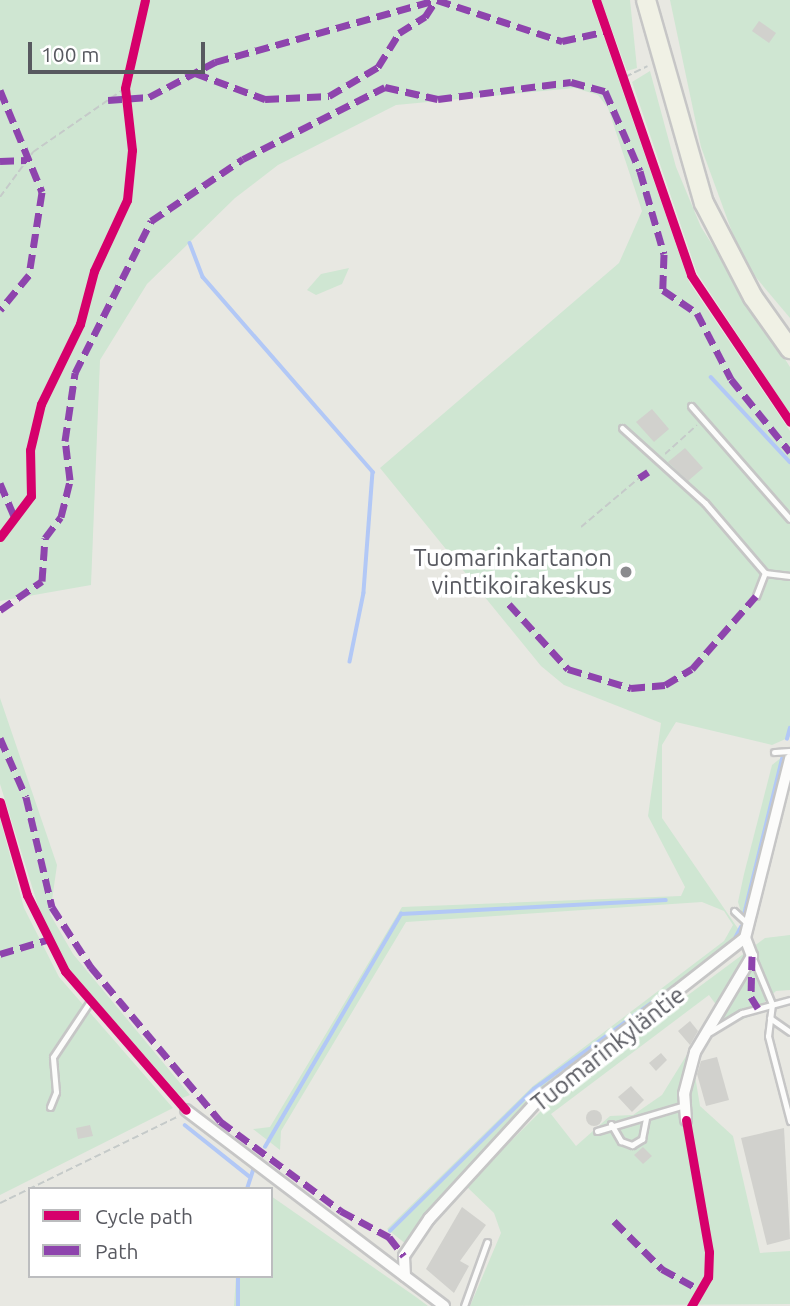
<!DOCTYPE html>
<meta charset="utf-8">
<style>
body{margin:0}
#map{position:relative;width:790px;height:1306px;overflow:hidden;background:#e8e8e2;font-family:Ubuntu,sans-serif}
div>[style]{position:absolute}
.green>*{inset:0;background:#cfe6d2}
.stream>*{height:3.5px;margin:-1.75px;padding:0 1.75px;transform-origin:1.75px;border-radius:1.75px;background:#b2c8f6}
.building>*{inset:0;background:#d1d1cd}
.round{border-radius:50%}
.path>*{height:2px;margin-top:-1px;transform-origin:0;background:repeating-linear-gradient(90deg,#c5cac9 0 7px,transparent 0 10.5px)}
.roads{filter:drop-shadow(2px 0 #c6c6c6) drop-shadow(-2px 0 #c6c6c6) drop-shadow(0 2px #c6c6c6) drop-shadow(0 -2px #c6c6c6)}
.lane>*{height:5px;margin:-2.5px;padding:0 2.5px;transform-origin:2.5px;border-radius:2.5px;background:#fcfcfb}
.street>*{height:10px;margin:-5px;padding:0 5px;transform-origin:5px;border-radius:5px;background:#fcfcfb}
.primary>*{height:18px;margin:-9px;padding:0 9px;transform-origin:9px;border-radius:9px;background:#f0f1e5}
.quiet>*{height:7px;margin-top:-3.5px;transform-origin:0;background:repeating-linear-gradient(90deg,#8e44ad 0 14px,transparent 0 21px)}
.cycleway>*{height:9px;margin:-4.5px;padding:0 4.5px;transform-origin:4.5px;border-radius:4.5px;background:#d6006c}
.dots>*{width:19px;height:19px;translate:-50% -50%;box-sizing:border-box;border:4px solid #fff;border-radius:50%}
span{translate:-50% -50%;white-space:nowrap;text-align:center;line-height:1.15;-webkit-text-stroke:7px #fff;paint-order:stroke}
.poi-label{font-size:24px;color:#585960}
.right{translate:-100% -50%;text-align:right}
.street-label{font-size:24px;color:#585960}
.legend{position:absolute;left:28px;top:1187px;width:245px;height:91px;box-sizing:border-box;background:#fff;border:2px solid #bcbdbf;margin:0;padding:9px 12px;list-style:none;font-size:21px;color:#585960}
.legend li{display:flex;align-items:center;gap:14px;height:35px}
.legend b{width:35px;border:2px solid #bcbdbf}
.scale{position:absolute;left:28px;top:42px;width:177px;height:32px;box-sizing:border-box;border:4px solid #585960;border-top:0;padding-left:9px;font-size:21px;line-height:24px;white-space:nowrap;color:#585960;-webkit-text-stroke:5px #fff;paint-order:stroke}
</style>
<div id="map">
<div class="green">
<i style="clip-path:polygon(0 0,591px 0,689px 282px,790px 431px,790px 448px,766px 425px,790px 449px,790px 737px,772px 745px,676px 722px,662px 745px,662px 818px,741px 933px,538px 1093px,406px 1244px,387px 1229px,533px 1086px,724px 941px,733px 925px,724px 911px,702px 902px,406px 922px,281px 1131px,280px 1150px,253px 1129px,270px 1127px,402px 907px,681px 896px,685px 887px,648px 816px,661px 723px,564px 685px,541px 666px,380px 468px,619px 263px,642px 211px,608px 108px,598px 95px,575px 88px,396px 105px,278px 165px,235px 198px,147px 284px,100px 360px,91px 585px,0 601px)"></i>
<i style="clip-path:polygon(601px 0,630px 0,637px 68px,627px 71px)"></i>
<i style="clip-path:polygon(670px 0,790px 0,790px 318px,743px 262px,701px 147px)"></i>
<i style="clip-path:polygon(650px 71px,676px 167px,701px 227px,790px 367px,790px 414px,697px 273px,632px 82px)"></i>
<i style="clip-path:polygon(349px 268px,342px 284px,316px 295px,307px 290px,321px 274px)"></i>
<i style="clip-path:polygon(0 698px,57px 865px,50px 914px,73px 954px,190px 1095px,182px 1098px,72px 973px,44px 925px,0 784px)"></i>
<i style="clip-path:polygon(782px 757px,759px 865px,742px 915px,738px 902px,744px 874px,772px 765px)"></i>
<i style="clip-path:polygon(0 818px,24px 908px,59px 977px,173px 1108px,0 1195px)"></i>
<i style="clip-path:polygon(evenodd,790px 935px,790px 990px,776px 991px,750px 1016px,714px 1032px,693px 1064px,700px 1106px,733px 1136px,760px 1253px,790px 1251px,790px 1304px,470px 1306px,501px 1233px,494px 1213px,466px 1186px,568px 1084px,765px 938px,790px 935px,709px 995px,717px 1006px,662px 1095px,633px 1115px,610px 1116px,576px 1146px,551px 1114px,709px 995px)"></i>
<i style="clip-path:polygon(271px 1196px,416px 1297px,428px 1306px,234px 1306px,236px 1276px,271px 1276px)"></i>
</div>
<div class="stream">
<i style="left:190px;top:243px;width:36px;rotate:69deg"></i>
<i style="left:203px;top:277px;width:259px;rotate:48.9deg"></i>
<i style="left:373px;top:472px;width:121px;rotate:94.3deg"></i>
<i style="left:364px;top:593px;width:70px;rotate:101.5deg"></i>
<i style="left:711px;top:377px;width:116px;rotate:47.1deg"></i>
<i style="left:787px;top:739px;width:11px;rotate:-75deg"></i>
<i style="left:744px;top:915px;width:161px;rotate:-76.3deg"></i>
<i style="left:733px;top:942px;width:17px;rotate:-62deg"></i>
<i style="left:185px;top:1125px;width:82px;rotate:38.6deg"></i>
<i style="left:265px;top:1147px;width:270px;rotate:-59.7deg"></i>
<i style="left:401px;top:914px;width:265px;rotate:-3deg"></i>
<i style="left:247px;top:1189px;width:22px;rotate:-72deg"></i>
<i style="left:390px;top:1231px;width:202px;rotate:-44.6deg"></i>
<i style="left:534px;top:1089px;width:181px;rotate:-36.2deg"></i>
<i style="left:238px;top:1306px;width:30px;rotate:-90deg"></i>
</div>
<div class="building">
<i style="clip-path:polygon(759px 21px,776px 33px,769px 43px,752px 31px)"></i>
<i style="clip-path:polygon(652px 409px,669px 429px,654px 442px,636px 422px)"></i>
<i style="clip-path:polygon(685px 448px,703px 468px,688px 481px,668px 462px)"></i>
<i style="clip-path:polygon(690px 1021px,698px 1031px,690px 1045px,678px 1031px)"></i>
<i style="clip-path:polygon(661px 1053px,667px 1060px,656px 1071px,649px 1063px)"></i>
<i style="clip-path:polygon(717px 1057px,729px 1100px,706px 1106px,697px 1074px,701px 1061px)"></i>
<i style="clip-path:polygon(631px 1086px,644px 1100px,632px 1112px,618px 1097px)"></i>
<i class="round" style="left:586px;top:1110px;width:16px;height:16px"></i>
<i style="clip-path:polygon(90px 1125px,93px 1136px,78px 1139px,76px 1128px)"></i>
<i style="clip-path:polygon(784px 1128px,790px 1239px,767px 1245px,741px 1138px)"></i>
<i style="clip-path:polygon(643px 1147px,652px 1156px,643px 1164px,634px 1155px)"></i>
<i style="clip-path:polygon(462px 1207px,486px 1225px,460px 1261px,469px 1266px,454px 1293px,426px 1269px)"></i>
</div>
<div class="path">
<i style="left:625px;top:77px;width:25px;rotate:-26deg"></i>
<i style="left:0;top:197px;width:56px;rotate:-53.7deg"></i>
<i style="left:33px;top:152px;width:111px;rotate:-34.7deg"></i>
<i style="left:665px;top:454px;width:43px;rotate:-42.2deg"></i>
<i style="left:581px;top:527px;width:76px;rotate:-40.2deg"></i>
<i style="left:0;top:537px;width:51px;rotate:-52.9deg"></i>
<i style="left:31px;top:496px;width:46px;rotate:-91.2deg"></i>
<i style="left:30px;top:450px;width:47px;rotate:-76.6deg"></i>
<i style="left:41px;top:404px;width:89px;rotate:-64deg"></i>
<i style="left:80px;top:324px;width:55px;rotate:-75.2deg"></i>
<i style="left:94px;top:271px;width:78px;rotate:-65.1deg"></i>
<i style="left:127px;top:200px;width:50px;rotate:-84.3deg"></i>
<i style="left:132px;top:150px;width:62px;rotate:-96.4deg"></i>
<i style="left:125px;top:88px;width:90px;rotate:-77.2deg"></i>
<i style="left:0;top:1203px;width:197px;rotate:-25.9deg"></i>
</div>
<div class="roads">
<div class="lane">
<i style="left:691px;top:406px;width:150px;rotate:48.8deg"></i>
<i style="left:622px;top:428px;width:112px;rotate:42.1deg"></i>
<i style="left:705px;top:503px;width:92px;rotate:49.4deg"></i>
<i style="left:765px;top:573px;width:25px;rotate:7deg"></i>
<i style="left:756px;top:596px;width:25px;rotate:-69deg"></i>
<i style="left:774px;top:752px;width:16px;rotate:-4deg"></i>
<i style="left:734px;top:911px;width:19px;rotate:43deg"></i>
<i style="left:752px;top:956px;width:52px;rotate:67.4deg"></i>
<i style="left:772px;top:1004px;width:32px;rotate:97deg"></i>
<i style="left:768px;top:1036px;width:88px;rotate:75.5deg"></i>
<i style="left:770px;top:1018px;width:24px;rotate:35deg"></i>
<i style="left:710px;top:1032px;width:37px;rotate:-31deg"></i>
<i style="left:742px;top:1013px;width:50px;rotate:-15.2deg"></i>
<i style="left:50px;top:1107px;width:16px;rotate:-68deg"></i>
<i style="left:56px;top:1092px;width:35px;rotate:-95deg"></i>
<i style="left:53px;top:1057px;width:65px;rotate:-56.3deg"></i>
<i style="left:611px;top:1124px;width:20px;rotate:60deg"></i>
<i style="left:621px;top:1141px;width:12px;rotate:20deg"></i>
<i style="left:632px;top:1145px;width:12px;rotate:-31deg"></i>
<i style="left:642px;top:1139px;width:21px;rotate:-79deg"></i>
<i style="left:597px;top:1131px;width:92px;rotate:-16.5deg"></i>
<i style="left:464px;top:1306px;width:68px;rotate:-70.2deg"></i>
</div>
<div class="street">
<i style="left:186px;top:1110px;width:324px;rotate:37.2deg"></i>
<i style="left:686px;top:1120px;width:26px;rotate:-94deg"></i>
<i style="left:684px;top:1094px;width:43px;rotate:-75.3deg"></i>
<i style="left:695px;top:1052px;width:112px;rotate:-59.3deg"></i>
<i style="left:752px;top:956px;width:19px;rotate:-111deg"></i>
<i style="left:405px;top:1276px;width:20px;rotate:-93deg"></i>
<i style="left:404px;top:1256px;width:45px;rotate:-56deg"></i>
<i style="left:429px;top:1219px;width:164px;rotate:-47.5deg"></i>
<i style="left:540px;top:1098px;width:260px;rotate:-38deg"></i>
<i style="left:745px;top:938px;width:185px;rotate:-75.9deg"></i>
</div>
<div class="primary">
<i style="left:646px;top:0;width:211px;rotate:74.1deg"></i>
<i style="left:704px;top:203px;width:106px;rotate:62.5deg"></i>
<i style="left:753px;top:297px;width:64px;rotate:54.6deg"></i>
</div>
</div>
<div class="quiet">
<i style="left:437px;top:0;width:132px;rotate:18.2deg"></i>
<i style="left:562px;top:41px;width:46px;rotate:-12.5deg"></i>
<i style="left:195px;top:73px;width:75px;rotate:20.4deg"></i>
<i style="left:265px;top:99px;width:64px;rotate:-2.7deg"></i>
<i style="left:329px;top:96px;width:57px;rotate:-30.6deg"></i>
<i style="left:378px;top:67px;width:40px;rotate:-58deg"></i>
<i style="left:399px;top:33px;width:31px;rotate:-32deg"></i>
<i style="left:425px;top:17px;width:20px;rotate:-57deg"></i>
<i style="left:0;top:90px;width:110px;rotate:67.6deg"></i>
<i style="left:42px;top:192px;width:84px;rotate:98.9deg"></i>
<i style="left:29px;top:275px;width:45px;rotate:129.6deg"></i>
<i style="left:108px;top:100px;width:41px;rotate:-4.2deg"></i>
<i style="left:149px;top:97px;width:75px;rotate:-27.9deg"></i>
<i style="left:215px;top:62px;width:229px;rotate:-15.7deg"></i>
<i style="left:0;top:161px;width:26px;rotate:-2deg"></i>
<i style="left:639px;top:478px;width:11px;rotate:-34deg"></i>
<i style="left:0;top:483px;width:38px;rotate:67deg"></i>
<i style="left:509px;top:604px;width:88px;rotate:47.8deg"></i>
<i style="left:568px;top:669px;width:66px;rotate:16.8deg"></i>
<i style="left:631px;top:688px;width:34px;rotate:-5deg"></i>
<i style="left:665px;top:685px;width:31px;rotate:-31deg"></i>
<i style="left:692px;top:669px;width:97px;rotate:-48.8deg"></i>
<i style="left:0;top:610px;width:51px;rotate:-34.6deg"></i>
<i style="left:42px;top:581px;width:43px;rotate:-86deg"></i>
<i style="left:45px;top:538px;width:26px;rotate:-53deg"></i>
<i style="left:61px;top:517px;width:38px;rotate:-76deg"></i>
<i style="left:70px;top:480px;width:39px;rotate:-97deg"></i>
<i style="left:65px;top:441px;width:69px;rotate:-81.6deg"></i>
<i style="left:75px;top:373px;width:170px;rotate:-63.4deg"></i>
<i style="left:151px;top:221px;width:111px;rotate:-34deg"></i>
<i style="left:243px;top:159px;width:159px;rotate:-26.9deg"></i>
<i style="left:385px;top:87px;width:54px;rotate:12.8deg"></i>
<i style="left:438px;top:99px;width:134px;rotate:-7.3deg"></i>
<i style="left:571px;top:82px;width:35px;rotate:15deg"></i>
<i style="left:605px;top:91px;width:87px;rotate:66.4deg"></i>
<i style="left:640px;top:171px;width:86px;rotate:73.9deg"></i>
<i style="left:664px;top:254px;width:36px;rotate:92deg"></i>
<i style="left:663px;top:290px;width:41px;rotate:34.1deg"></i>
<i style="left:697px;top:313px;width:74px;rotate:62.7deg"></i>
<i style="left:731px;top:379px;width:94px;rotate:51.1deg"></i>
<i style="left:0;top:738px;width:64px;rotate:66.2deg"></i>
<i style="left:26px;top:797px;width:113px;rotate:76.7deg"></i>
<i style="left:52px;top:907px;width:72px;rotate:57deg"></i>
<i style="left:91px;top:967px;width:201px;rotate:50deg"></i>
<i style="left:220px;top:1121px;width:151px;rotate:36.6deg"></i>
<i style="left:341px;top:1211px;width:55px;rotate:28.4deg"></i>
<i style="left:389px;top:1237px;width:24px;rotate:52deg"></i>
<i style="left:0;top:954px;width:55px;rotate:-16.8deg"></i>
<i style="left:752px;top:956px;width:41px;rotate:91.4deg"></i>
<i style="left:751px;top:997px;width:13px;rotate:58deg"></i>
<i style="left:614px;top:1221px;width:68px;rotate:45deg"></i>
<i style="left:662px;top:1269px;width:46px;rotate:28.8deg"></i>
</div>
<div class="cycleway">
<i style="left:596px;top:0;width:291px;rotate:70.9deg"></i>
<i style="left:691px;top:275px;width:177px;rotate:56deg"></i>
<i style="left:0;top:537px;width:51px;rotate:-52.9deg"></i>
<i style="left:31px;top:496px;width:46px;rotate:-91.2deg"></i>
<i style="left:30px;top:450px;width:47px;rotate:-76.6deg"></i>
<i style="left:41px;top:404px;width:89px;rotate:-64deg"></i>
<i style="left:80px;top:324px;width:55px;rotate:-75.2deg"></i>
<i style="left:94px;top:271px;width:78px;rotate:-65.1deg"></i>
<i style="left:127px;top:200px;width:50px;rotate:-84.3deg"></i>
<i style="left:132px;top:150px;width:62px;rotate:-96.4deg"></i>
<i style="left:125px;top:88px;width:90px;rotate:-77.2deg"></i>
<i style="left:0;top:802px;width:97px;rotate:73.8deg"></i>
<i style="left:27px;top:895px;width:85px;rotate:63.4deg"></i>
<i style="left:65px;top:971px;width:184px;rotate:49deg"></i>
<i style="left:686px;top:1120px;width:134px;rotate:80.1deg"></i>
<i style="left:709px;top:1252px;width:25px;rotate:92deg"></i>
<i style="left:708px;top:1277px;width:34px;rotate:120deg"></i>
</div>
<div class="dots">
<i style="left:626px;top:572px;background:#8a8b8e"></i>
</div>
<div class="poi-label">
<span class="right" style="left:612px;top:572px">Tuomarinkartanon<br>vinttikoirakeskus</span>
</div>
<div class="street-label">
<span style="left:608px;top:1049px;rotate:-38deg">Tuomarinkyläntie</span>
</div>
<ul class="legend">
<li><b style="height:9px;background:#d6006c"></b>Cycle path</li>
<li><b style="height:9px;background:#8e44ad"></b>Path</li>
</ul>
<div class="scale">100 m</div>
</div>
